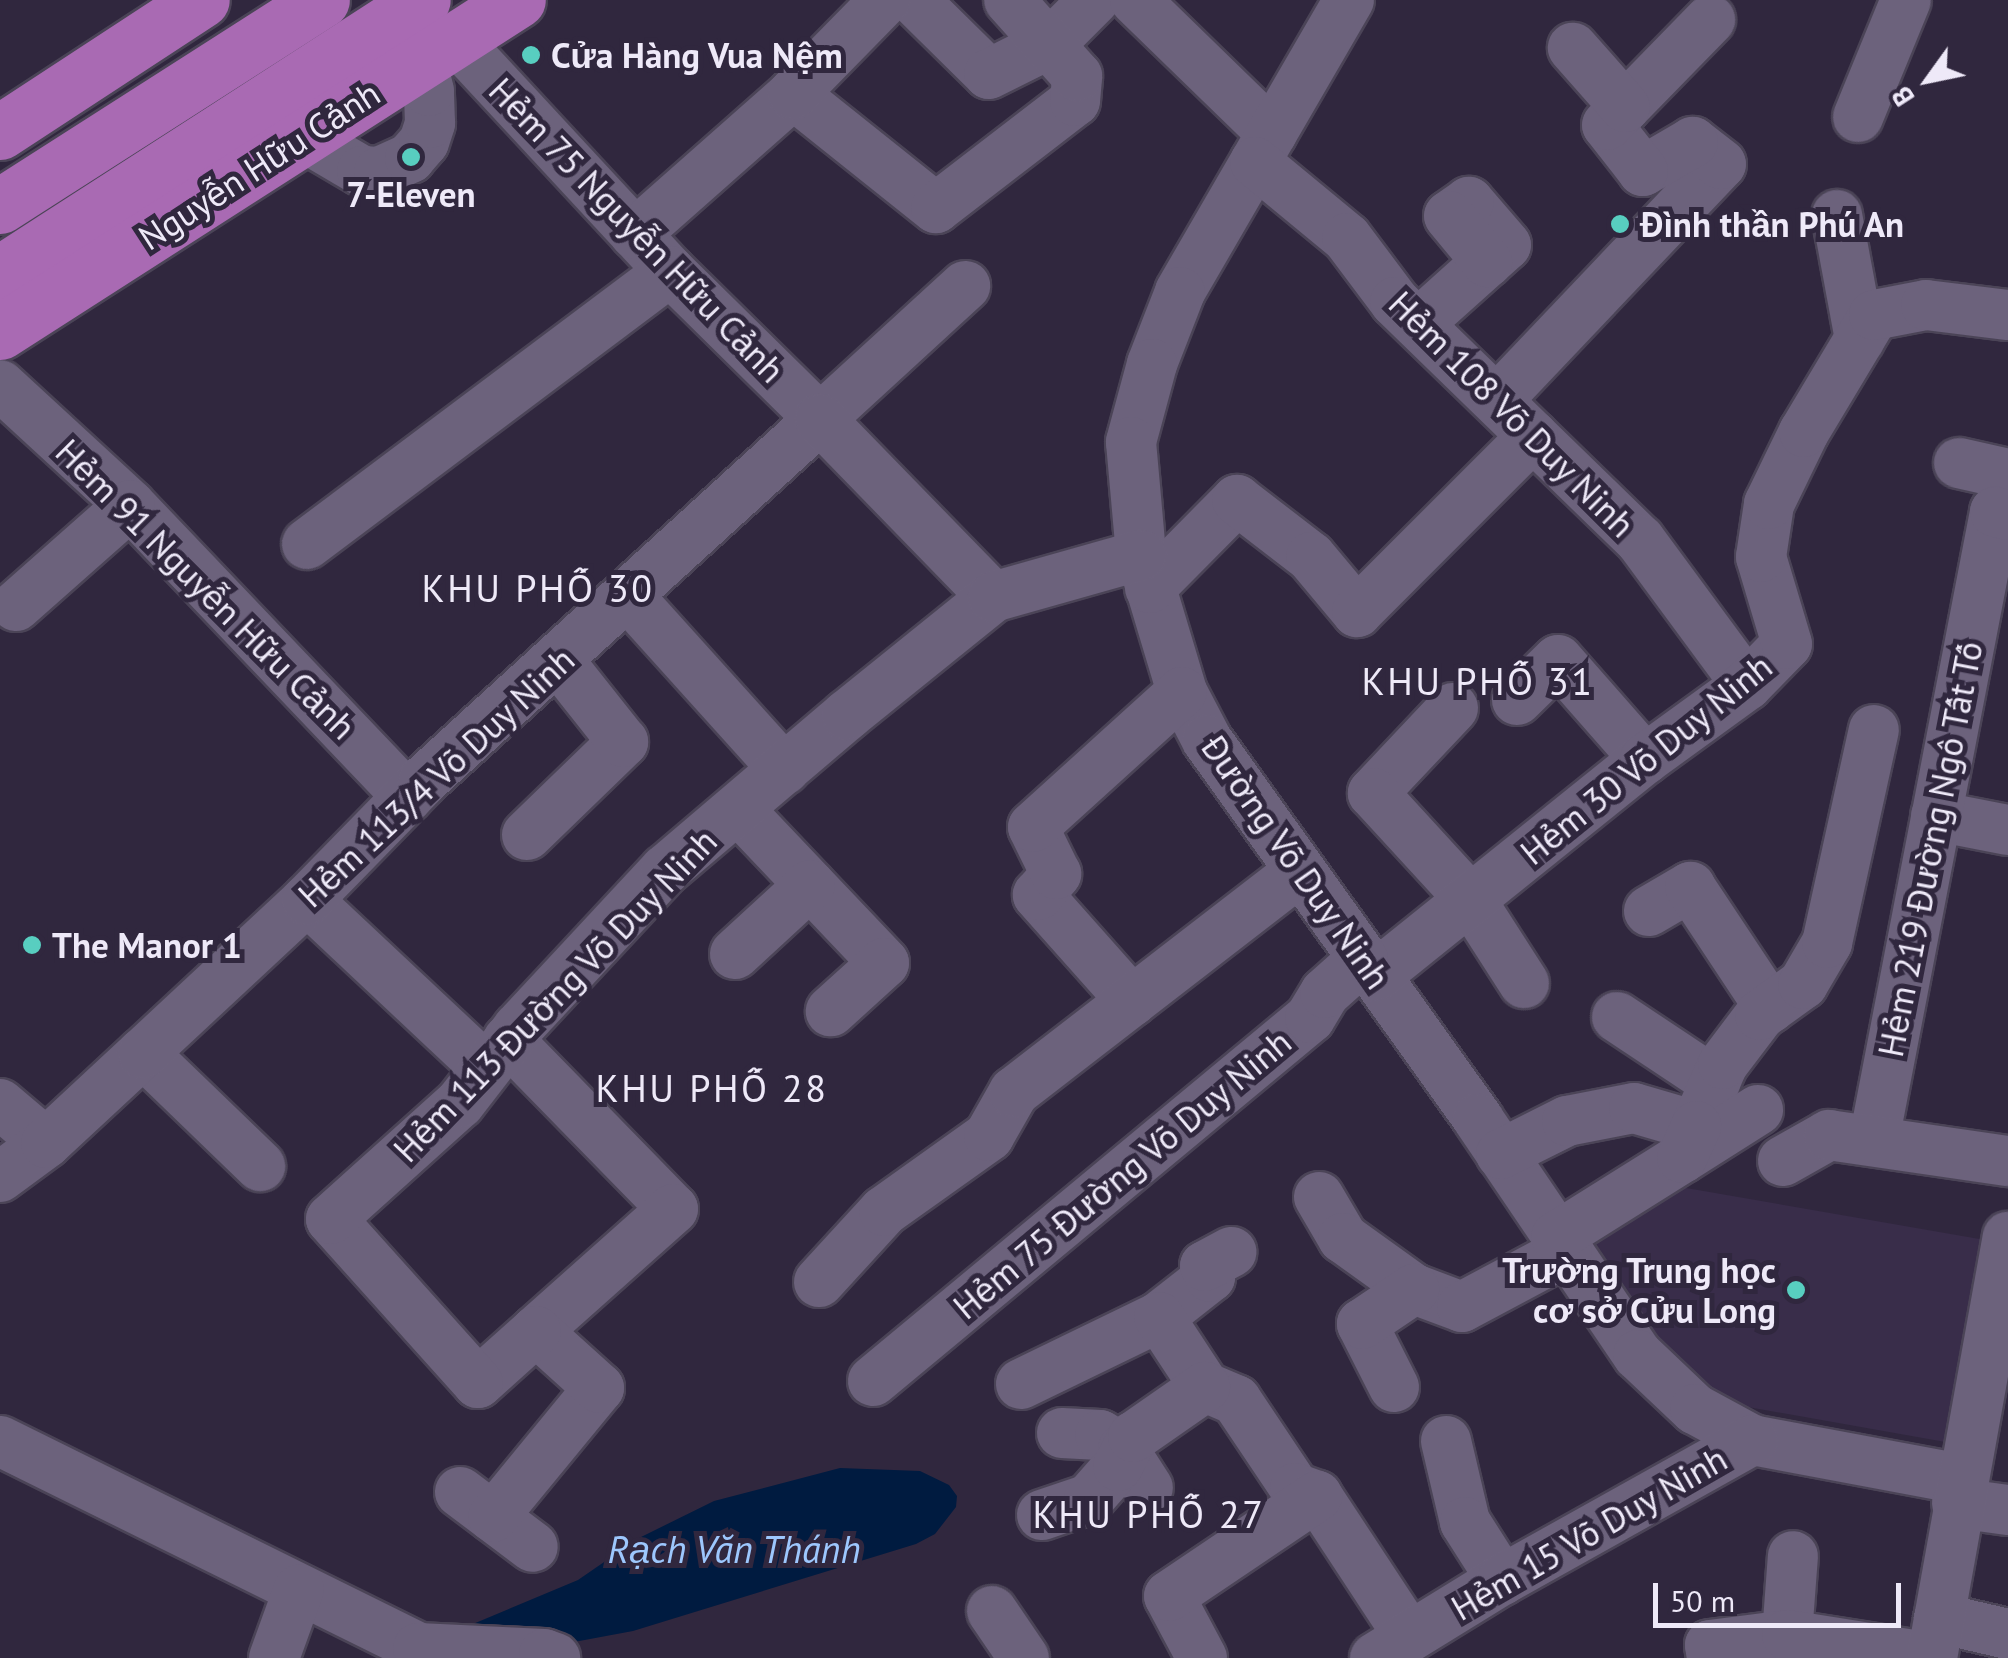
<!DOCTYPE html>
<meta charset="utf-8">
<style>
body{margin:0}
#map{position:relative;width:2008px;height:1658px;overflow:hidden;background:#30273e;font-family:"PT Sans",sans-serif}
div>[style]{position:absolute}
.built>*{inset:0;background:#392d4a}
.water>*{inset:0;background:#001b40}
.roads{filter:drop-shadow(2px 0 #4b4457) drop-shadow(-2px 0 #4b4457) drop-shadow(0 2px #4b4457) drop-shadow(0 -2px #4b4457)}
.minor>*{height:50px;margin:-25px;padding:0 25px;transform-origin:25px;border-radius:25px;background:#6c627c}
.major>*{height:55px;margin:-27.5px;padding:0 27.5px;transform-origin:27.5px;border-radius:27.5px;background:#a96ab3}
.dots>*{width:28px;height:28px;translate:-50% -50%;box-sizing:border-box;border:5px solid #30273e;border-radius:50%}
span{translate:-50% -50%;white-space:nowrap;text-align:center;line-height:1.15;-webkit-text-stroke:10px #30273e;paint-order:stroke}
.poi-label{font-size:35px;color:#eee9f8;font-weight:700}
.left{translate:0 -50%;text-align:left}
.right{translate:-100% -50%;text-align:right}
.street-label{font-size:35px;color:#eee9f8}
.neighbourhood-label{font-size:38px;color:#eee9f8;letter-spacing:2.5px}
.water-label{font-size:38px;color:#9dc7fd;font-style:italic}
.north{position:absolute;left:1878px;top:30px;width:100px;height:100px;-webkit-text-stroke:8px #30273e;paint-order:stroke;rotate:237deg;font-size:28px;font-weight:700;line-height:40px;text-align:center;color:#eee9f8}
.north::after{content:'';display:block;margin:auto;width:35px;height:45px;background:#eee9f8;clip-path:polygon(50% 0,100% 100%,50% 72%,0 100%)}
.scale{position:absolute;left:1653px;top:1583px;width:248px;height:45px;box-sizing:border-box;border:5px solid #eee9f8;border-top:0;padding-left:12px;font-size:30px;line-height:35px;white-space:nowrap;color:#eee9f8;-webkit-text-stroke:8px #30273e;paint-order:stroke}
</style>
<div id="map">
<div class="built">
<i style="clip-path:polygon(1669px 1185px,1991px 1241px,1951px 1443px,1731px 1404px,1681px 1382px,1580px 1242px)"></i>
</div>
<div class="water">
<i style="clip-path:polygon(840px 1468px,920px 1471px,949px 1485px,957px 1496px,956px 1507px,935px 1534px,916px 1544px,633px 1631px,531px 1650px,448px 1642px,473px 1624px,578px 1580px,639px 1538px,714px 1501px)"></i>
</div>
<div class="roads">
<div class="minor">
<i style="left:914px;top:0;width:105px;rotate:44.6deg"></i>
<i style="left:989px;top:74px;width:69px;rotate:-26.6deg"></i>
<i style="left:1051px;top:43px;width:61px;rotate:-45deg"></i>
<i style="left:1135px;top:0;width:191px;rotate:44.2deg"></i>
<i style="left:1349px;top:0;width:337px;rotate:120.1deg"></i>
<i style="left:1180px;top:292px;width:77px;rotate:111.3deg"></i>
<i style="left:1152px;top:364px;width:81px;rotate:105.1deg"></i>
<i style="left:1131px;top:442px;width:113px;rotate:84.9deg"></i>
<i style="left:1141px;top:555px;width:143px;rotate:73.3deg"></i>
<i style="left:1182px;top:692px;width:54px;rotate:62.5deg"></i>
<i style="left:1207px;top:740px;width:466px;rotate:54.4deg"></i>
<i style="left:1478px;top:1119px;width:285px;rotate:55.9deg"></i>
<i style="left:1638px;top:1355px;width:79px;rotate:43.5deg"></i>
<i style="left:1695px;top:1409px;width:65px;rotate:28.5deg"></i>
<i style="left:1752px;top:1440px;width:213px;rotate:10.6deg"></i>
<i style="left:455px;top:39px;width:316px;rotate:47.2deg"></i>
<i style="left:670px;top:271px;width:211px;rotate:44.6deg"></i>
<i style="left:820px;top:419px;width:197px;rotate:-42.5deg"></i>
<i style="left:793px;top:94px;width:183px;rotate:38.6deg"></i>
<i style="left:936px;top:208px;width:175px;rotate:-37.6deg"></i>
<i style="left:1075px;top:101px;width:25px;rotate:-85deg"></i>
<i style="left:1077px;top:76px;width:102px;rotate:-131.8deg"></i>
<i style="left:1625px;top:107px;width:122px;rotate:-45.7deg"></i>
<i style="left:1858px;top:117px;width:126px;rotate:-67.7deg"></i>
<i style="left:304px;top:137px;width:67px;rotate:30.4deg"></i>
<i style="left:362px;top:171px;width:17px;rotate:3deg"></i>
<i style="left:379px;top:172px;width:34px;rotate:-24deg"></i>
<i style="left:410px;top:158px;width:21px;rotate:-49deg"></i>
<i style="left:424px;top:142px;width:20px;rotate:-72deg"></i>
<i style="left:430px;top:123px;width:32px;rotate:-92deg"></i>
<i style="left:429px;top:91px;width:32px;rotate:-104deg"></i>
<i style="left:1255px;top:162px;width:119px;rotate:39.6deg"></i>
<i style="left:1347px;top:238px;width:80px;rotate:53.1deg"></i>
<i style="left:1395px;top:302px;width:342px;rotate:44.2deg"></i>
<i style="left:1640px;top:540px;width:180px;rotate:53.6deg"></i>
<i style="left:1837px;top:215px;width:126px;rotate:79.5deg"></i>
<i style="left:635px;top:234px;width:211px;rotate:-41.5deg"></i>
<i style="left:793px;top:94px;width:132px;rotate:-45.6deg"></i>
<i style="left:1418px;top:324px;width:118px;rotate:-41.9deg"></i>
<i style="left:1506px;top:245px;width:57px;rotate:-130.7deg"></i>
<i style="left:1469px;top:202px;width:24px;rotate:145deg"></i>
<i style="left:1449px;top:216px;width:60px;rotate:50.4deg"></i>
<i style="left:0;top:385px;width:177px;rotate:42.7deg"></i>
<i style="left:130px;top:505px;width:403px;rotate:46.4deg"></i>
<i style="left:1497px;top:400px;width:325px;rotate:-46.5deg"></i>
<i style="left:1721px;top:164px;width:36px;rotate:-142deg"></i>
<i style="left:1693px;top:142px;width:58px;rotate:149.9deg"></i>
<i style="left:1643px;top:171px;width:58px;rotate:-128deg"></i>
<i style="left:1607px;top:125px;width:25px;rotate:-45deg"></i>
<i style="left:1625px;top:107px;width:79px;rotate:-131.4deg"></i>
<i style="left:1959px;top:463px;width:50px;rotate:12.7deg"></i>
<i style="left:307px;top:544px;width:454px;rotate:-36.9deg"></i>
<i style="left:1150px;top:588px;width:124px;rotate:-45.3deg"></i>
<i style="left:1237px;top:500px;width:93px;rotate:37.6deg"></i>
<i style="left:1311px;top:557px;width:72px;rotate:50.1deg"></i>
<i style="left:1357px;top:612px;width:249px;rotate:-45deg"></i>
<i style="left:629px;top:597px;width:232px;rotate:48deg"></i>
<i style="left:16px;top:606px;width:152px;rotate:-41.5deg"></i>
<i style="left:1517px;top:700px;width:57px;rotate:-44.3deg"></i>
<i style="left:1558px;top:660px;width:132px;rotate:48.7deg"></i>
<i style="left:1453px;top:708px;width:117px;rotate:133.3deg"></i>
<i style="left:1373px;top:793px;width:144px;rotate:47.5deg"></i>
<i style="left:1470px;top:899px;width:100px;rotate:57.3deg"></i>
<i style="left:738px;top:809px;width:212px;rotate:46.5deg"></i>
<i style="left:884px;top:963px;width:72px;rotate:137.8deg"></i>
<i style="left:1936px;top:816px;width:73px;rotate:11deg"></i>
<i style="left:527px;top:835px;width:134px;rotate:-44.1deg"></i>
<i style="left:623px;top:742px;width:105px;rotate:-128.4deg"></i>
<i style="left:307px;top:900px;width:245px;rotate:43.2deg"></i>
<i style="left:1649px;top:911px;width:48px;rotate:-30.3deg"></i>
<i style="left:1690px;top:887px;width:145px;rotate:56.5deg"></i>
<i style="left:735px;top:954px;width:102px;rotate:-42.6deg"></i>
<i style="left:1375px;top:976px;width:346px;rotate:-38.8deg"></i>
<i style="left:1645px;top:759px;width:126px;rotate:-36deg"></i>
<i style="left:1747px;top:685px;width:57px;rotate:-45.7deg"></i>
<i style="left:1787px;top:644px;width:91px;rotate:-106.6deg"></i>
<i style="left:1761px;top:557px;width:54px;rotate:-81.4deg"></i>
<i style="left:1769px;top:504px;width:80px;rotate:-64.1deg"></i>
<i style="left:1804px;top:432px;width:136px;rotate:-59.1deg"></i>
<i style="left:1874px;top:315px;width:53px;rotate:-10.9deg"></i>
<i style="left:1926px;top:305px;width:83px;rotate:7deg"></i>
<i style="left:1132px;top:1001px;width:142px;rotate:-131.6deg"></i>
<i style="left:1038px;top:895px;width:28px;rotate:-49deg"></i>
<i style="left:1056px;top:874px;width:52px;rotate:-116.1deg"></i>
<i style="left:1033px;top:827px;width:201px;rotate:-42.2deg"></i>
<i style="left:1617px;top:1017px;width:118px;rotate:33.6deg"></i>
<i style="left:508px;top:1040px;width:236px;rotate:45.7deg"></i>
<i style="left:673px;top:1209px;width:183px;rotate:138.3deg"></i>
<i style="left:143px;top:1053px;width:163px;rotate:44deg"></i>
<i style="left:0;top:1104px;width:60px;rotate:40.3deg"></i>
<i style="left:1874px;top:1140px;width:640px;rotate:-79.09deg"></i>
<i style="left:1995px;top:512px;width:13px;rotate:13deg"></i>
<i style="left:1501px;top:1154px;width:74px;rotate:-26.6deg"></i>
<i style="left:1567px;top:1121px;width:68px;rotate:-11deg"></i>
<i style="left:1634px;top:1108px;width:65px;rotate:16.2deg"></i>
<i style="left:1696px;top:1126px;width:68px;rotate:-66.5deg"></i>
<i style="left:1723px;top:1064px;width:61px;rotate:-52.9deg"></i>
<i style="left:1760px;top:1015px;width:53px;rotate:-35.8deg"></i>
<i style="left:1803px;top:984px;width:48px;rotate:-59.7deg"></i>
<i style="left:1827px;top:943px;width:218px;rotate:-77.6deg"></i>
<i style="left:1682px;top:1158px;width:90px;rotate:-32.3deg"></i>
<i style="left:1783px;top:1161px;width:53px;rotate:-29.5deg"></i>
<i style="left:1829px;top:1135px;width:181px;rotate:8.3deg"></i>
<i style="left:0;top:1177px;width:57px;rotate:-36.5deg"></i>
<i style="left:46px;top:1143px;width:132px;rotate:-42.9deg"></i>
<i style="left:143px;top:1053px;width:224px;rotate:-43deg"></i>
<i style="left:307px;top:900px;width:166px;rotate:-45.7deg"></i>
<i style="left:423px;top:781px;width:537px;rotate:-42.36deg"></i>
<i style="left:820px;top:419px;width:248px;rotate:45.8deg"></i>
<i style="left:1319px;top:1197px;width:48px;rotate:59.7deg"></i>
<i style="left:1343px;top:1238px;width:87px;rotate:35.7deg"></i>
<i style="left:1414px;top:1289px;width:51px;rotate:20.6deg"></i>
<i style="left:1462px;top:1307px;width:119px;rotate:-28.1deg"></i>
<i style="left:1556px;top:1237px;width:149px;rotate:-32.1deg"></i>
<i style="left:1682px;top:1158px;width:35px;rotate:-66deg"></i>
<i style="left:819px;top:1282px;width:96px;rotate:-47.5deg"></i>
<i style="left:884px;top:1211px;width:129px;rotate:-35.5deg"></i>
<i style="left:989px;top:1136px;width:51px;rotate:-60.4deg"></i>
<i style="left:1014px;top:1092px;width:361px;rotate:-37.7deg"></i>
<i style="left:1159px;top:1317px;width:65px;rotate:-38.1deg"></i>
<i style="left:1210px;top:1277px;width:12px;rotate:-114deg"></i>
<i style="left:1205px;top:1266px;width:30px;rotate:-28deg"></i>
<i style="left:873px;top:1381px;width:568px;rotate:-39.72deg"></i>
<i style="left:1310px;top:1018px;width:29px;rotate:-59deg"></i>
<i style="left:1325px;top:993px;width:51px;rotate:-41.8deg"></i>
<i style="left:1021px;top:1384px;width:153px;rotate:-25.9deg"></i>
<i style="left:1159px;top:1317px;width:84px;rotate:56.7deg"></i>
<i style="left:1205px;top:1387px;width:34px;rotate:23deg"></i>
<i style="left:1236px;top:1400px;width:106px;rotate:56.2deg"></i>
<i style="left:1295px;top:1488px;width:23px;rotate:20deg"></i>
<i style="left:1317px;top:1496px;width:168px;rotate:56.7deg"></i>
<i style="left:1394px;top:1387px;width:71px;rotate:-116.9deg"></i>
<i style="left:1362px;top:1324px;width:63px;rotate:-33.9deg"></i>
<i style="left:1062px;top:1433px;width:38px;rotate:3deg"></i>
<i style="left:1100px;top:1435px;width:27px;rotate:31deg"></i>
<i style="left:1123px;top:1449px;width:46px;rotate:57.3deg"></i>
<i style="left:0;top:1441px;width:466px;rotate:26.3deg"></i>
<i style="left:418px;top:1648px;width:126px;rotate:2.7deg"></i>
<i style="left:544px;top:1654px;width:12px;rotate:20deg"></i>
<i style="left:1446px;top:1441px;width:83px;rotate:76.8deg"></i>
<i style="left:1465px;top:1522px;width:69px;rotate:57.5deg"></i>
<i style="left:460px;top:1492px;width:91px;rotate:37deg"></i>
<i style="left:1957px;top:1503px;width:51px;rotate:7.8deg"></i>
<i style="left:1042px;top:1515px;width:50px;rotate:-18.8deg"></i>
<i style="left:1089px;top:1499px;width:44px;rotate:-48.7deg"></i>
<i style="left:1118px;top:1466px;width:33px;rotate:-63deg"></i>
<i style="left:1133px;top:1437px;width:88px;rotate:-34.8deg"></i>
<i style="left:493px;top:1517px;width:167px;rotate:-50.6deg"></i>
<i style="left:599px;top:1388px;width:85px;rotate:-137.9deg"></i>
<i style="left:536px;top:1331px;width:78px;rotate:138.1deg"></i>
<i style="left:478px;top:1383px;width:220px;rotate:-131.9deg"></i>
<i style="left:331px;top:1219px;width:173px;rotate:-42deg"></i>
<i style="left:460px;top:1103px;width:95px;rotate:-52.3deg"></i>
<i style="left:518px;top:1028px;width:216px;rotate:-47.1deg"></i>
<i style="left:665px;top:870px;width:239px;rotate:-40.4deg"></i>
<i style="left:847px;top:715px;width:188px;rotate:-38.9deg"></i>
<i style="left:993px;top:597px;width:154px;rotate:-15.8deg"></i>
<i style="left:992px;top:1611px;width:57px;rotate:55.8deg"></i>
<i style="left:1939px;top:1618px;width:71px;rotate:13.1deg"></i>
<i style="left:1787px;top:1635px;width:79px;rotate:-85.7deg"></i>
<i style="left:274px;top:1658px;width:73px;rotate:-70.1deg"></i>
<i style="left:1202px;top:1658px;width:70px;rotate:-118deg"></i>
<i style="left:1169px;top:1596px;width:179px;rotate:-34deg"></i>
<i style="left:1375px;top:1658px;width:149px;rotate:-31.6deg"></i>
<i style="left:1502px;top:1580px;width:287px;rotate:-29.2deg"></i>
<i style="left:1712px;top:1658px;width:13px;rotate:-99deg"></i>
<i style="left:1710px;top:1645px;width:78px;rotate:-7.4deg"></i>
<i style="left:1787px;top:1635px;width:147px;rotate:9deg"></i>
<i style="left:1932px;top:1658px;width:428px;rotate:-79.8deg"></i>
</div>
<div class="major">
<i style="left:0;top:132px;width:241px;rotate:-33.2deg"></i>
<i style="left:0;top:206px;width:382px;rotate:-32.6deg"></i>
<i style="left:0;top:273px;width:503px;rotate:-32.84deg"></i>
<i style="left:0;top:332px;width:615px;rotate:-32.66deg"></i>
</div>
</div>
<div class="dots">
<i style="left:531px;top:55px;background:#58cec0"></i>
<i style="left:411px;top:157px;background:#58cec0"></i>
<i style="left:1620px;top:224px;background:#58cec0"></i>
<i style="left:32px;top:945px;background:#58cec0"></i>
<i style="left:1796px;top:1290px;background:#58cec0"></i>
</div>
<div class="poi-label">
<span class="left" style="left:551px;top:55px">Cửa Hàng Vua Nệm</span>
<span style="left:411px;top:194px">7-Eleven</span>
<span class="left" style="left:1640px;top:224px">Đình thần Phú An</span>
<span class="left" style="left:52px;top:945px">The Manor 1</span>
<span class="right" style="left:1776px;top:1290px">Trường Trung học<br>cơ sở Cửu Long</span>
</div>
<div class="street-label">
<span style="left:259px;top:165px;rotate:-33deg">Nguyễn Hữu Cảnh</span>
<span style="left:637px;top:230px;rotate:46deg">Hẻm 75 Nguyễn Hữu Cảnh</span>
<span style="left:1512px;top:414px;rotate:45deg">Hẻm 108 Võ Duy Ninh</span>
<span style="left:206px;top:589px;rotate:45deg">Hẻm 91 Nguyễn Hữu Cảnh</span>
<span style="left:1646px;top:759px;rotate:-39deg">Hẻm 30 Võ Duy Ninh</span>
<span style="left:436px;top:777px;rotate:-43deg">Hẻm 113/4 Võ Duy Ninh</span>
<span style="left:1930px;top:849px;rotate:-79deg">Hẻm 219 Đường Ngô Tất Tố</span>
<span style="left:1296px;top:862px;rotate:55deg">Đường Võ Duy Ninh</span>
<span style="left:555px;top:995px;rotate:-46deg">Hẻm 113 Đường Võ Duy Ninh</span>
<span style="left:1122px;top:1174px;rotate:-40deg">Hẻm 75 Đường Võ Duy Ninh</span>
<span style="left:1589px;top:1533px;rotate:-30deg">Hẻm 15 Võ Duy Ninh</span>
</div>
<div class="neighbourhood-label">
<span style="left:538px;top:588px">KHU PHỐ 30</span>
<span style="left:1478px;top:681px">KHU PHỐ 31</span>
<span style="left:712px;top:1088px">KHU PHỐ 28</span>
<span style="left:1149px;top:1514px">KHU PHỐ 27</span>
</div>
<div class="water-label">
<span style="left:734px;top:1549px">Rạch Văn Thánh</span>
</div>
<div class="north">B</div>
<div class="scale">50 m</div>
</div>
